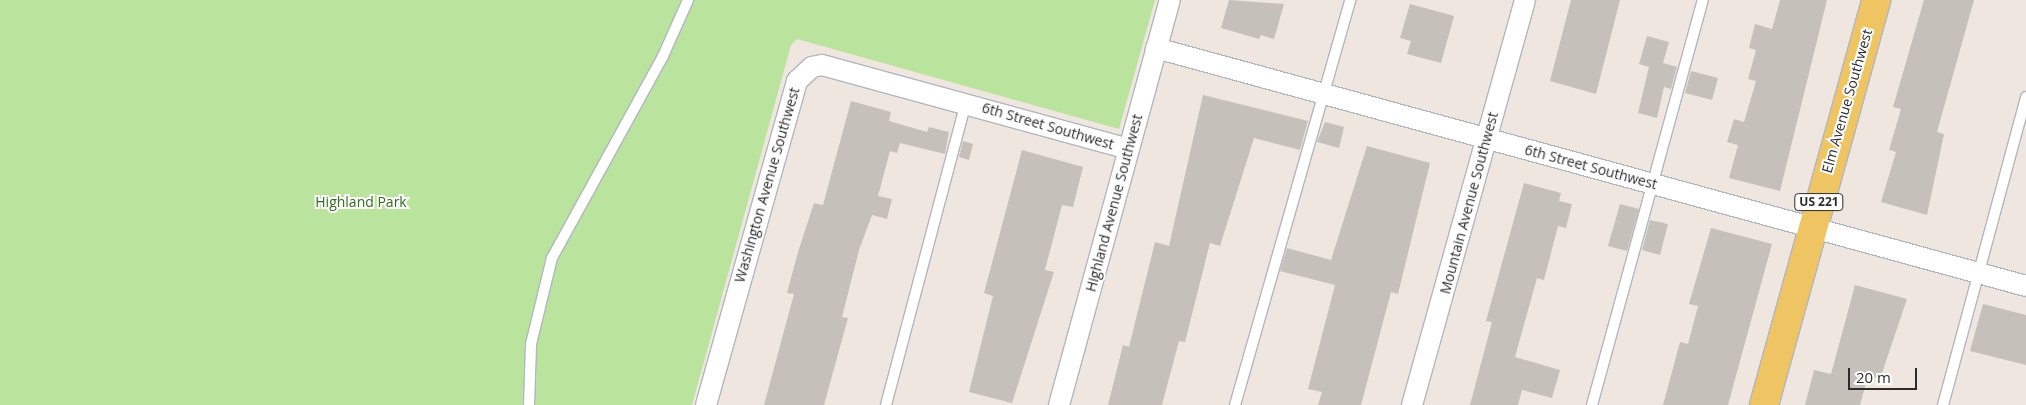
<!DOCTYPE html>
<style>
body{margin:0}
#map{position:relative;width:2026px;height:405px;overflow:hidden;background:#eee6df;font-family:"Open Sans",sans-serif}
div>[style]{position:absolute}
.green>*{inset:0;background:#bae39d}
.building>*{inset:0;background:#c6c0bb}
.roads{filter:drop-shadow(1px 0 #b2b6bf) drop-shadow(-1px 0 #b2b6bf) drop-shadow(0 1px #b2b6bf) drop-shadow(0 -1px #b2b6bf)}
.lane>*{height:10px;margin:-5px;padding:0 5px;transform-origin:5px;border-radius:5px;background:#fff}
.street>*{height:20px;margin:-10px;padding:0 10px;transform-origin:10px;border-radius:10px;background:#fff}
.primary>*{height:28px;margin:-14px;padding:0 14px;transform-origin:14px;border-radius:14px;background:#efc463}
span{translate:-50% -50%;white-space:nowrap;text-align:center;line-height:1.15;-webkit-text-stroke:4px #fff;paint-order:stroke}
.shield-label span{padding:1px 4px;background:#fff;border:1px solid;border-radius:4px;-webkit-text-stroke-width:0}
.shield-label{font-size:12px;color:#2c2c2c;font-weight:700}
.street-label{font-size:14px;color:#2c2c2c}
.park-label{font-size:14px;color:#326a1c}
.scale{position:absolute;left:1848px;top:368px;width:69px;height:22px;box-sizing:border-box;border:2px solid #2c2c2c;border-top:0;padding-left:6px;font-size:15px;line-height:18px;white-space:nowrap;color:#2c2c2c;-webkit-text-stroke:4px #fff;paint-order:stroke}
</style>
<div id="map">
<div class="green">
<i style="clip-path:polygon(0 0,1155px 0,1119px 129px,797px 39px,791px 45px,692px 405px,0 405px)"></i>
</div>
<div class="building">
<i style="clip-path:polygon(1229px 0,1284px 4px,1274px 39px,1261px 35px,1259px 39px,1221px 28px)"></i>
<i style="clip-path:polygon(1571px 0,1620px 0,1596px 94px,1550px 81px)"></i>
<i style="clip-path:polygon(1780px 0,1827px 0,1780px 191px,1729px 178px,1738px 145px,1727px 142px,1734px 119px,1744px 122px,1756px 81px,1748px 79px,1756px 50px,1749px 48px,1755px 24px,1772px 29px)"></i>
<i style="clip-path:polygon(1924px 0,1974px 0,1937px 132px,1944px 134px,1927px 215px,1881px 202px,1896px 152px,1889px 150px,1901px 109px,1893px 107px)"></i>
<i style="clip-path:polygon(1410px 4px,1454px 16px,1441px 63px,1407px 54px,1411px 41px,1400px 38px)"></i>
<i style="clip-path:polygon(1647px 36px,1669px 42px,1663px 63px,1677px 67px,1671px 89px,1664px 87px,1657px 118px,1638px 113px,1649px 67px,1639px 64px)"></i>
<i style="clip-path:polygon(1691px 71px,1718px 78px,1712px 100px,1685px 93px)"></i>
<i style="clip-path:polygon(1203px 95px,1308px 121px,1300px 150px,1254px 138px,1220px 246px,1210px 243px,1185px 342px,1179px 341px,1162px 405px,1108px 405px,1123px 345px,1129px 347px,1155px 242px,1169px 246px)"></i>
<i style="clip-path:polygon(851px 101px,891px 112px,889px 121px,927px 132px,929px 127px,949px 132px,945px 154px,900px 143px,897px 153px,890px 151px,878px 196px,892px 199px,887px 219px,872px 215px,859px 250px,842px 317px,848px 318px,824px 405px,764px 405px,794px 294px,787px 293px,798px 252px,814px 203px,823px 205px)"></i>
<i style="clip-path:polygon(1325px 122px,1344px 127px,1339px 148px,1317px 142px)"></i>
<i style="clip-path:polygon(963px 141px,973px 144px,969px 160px,959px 157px)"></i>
<i style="clip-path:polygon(1367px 146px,1430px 163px,1398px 294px,1391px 292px,1361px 405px,1318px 405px,1322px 392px,1308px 389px,1335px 285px,1280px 271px,1287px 248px,1331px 260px)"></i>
<i style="clip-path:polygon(1022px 150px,1083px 167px,1073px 207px,1062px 205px,1045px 270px,1054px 272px,1012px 403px,969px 392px,993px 296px,984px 293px)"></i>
<i style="clip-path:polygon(1524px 183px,1561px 193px,1559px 201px,1572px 204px,1566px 228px,1558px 226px,1544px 280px,1537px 278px,1515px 357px,1560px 370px,1552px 398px,1522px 390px,1518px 405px,1470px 405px,1492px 322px,1486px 321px)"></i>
<i style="clip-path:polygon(1620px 204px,1639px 209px,1627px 251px,1608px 246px)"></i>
<i style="clip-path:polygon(1650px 220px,1668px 224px,1660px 255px,1642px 250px)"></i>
<i style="clip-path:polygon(1711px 228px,1772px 244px,1728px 405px,1663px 405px,1680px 342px,1688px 344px,1698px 306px,1689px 304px)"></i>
<i style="clip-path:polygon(1855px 285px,1907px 299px,1880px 379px,1868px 376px,1860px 405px,1805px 405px,1814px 370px,1831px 374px)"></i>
<i style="clip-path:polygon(1983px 304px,2026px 315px,2026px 365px,1970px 351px)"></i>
</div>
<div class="roads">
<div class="lane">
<i style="left:529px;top:405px;width:61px;rotate:-88.1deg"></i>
<i style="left:531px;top:344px;width:89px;rotate:-76.3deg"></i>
<i style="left:552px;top:258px;width:230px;rotate:-61.2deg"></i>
<i style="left:663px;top:56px;width:61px;rotate:-65.9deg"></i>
<i style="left:886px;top:405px;width:312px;rotate:-75.2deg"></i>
<i style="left:1235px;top:405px;width:421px;rotate:-74.1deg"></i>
<i style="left:1592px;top:405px;width:420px;rotate:-74.7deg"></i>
<i style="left:1943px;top:405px;width:319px;rotate:-74.9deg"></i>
</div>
<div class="street">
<i style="left:1156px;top:48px;width:902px;rotate:15.3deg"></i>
<i style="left:706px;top:405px;width:337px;rotate:-74.3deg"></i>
<i style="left:797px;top:81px;width:21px;rotate:-43deg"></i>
<i style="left:812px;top:67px;width:10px;rotate:-11deg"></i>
<i style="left:822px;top:65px;width:318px;rotate:15.3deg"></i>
<i style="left:1059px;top:405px;width:420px;rotate:-74.7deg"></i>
<i style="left:1412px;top:405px;width:420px;rotate:-74.4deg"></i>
</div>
<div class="primary">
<i style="left:1764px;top:405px;width:420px;rotate:-74.5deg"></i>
</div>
</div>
<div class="shield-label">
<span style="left:1819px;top:202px">US 221</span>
</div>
<div class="street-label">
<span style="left:1847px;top:101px;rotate:-74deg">Elm Avenue Southwest</span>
<span style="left:1048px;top:126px;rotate:16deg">6th Street Southwest</span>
<span style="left:1591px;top:167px;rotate:15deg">6th Street Southwest</span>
<span style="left:767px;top:185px;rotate:-74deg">Washington Avenue Southwest</span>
<span style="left:1114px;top:203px;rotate:-75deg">Highland Avenue Southwest</span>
<span style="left:1469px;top:203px;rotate:-75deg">Mountain Avenue Southwest</span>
</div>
<div class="park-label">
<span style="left:361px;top:202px">Highland Park</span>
</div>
<div class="scale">20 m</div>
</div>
